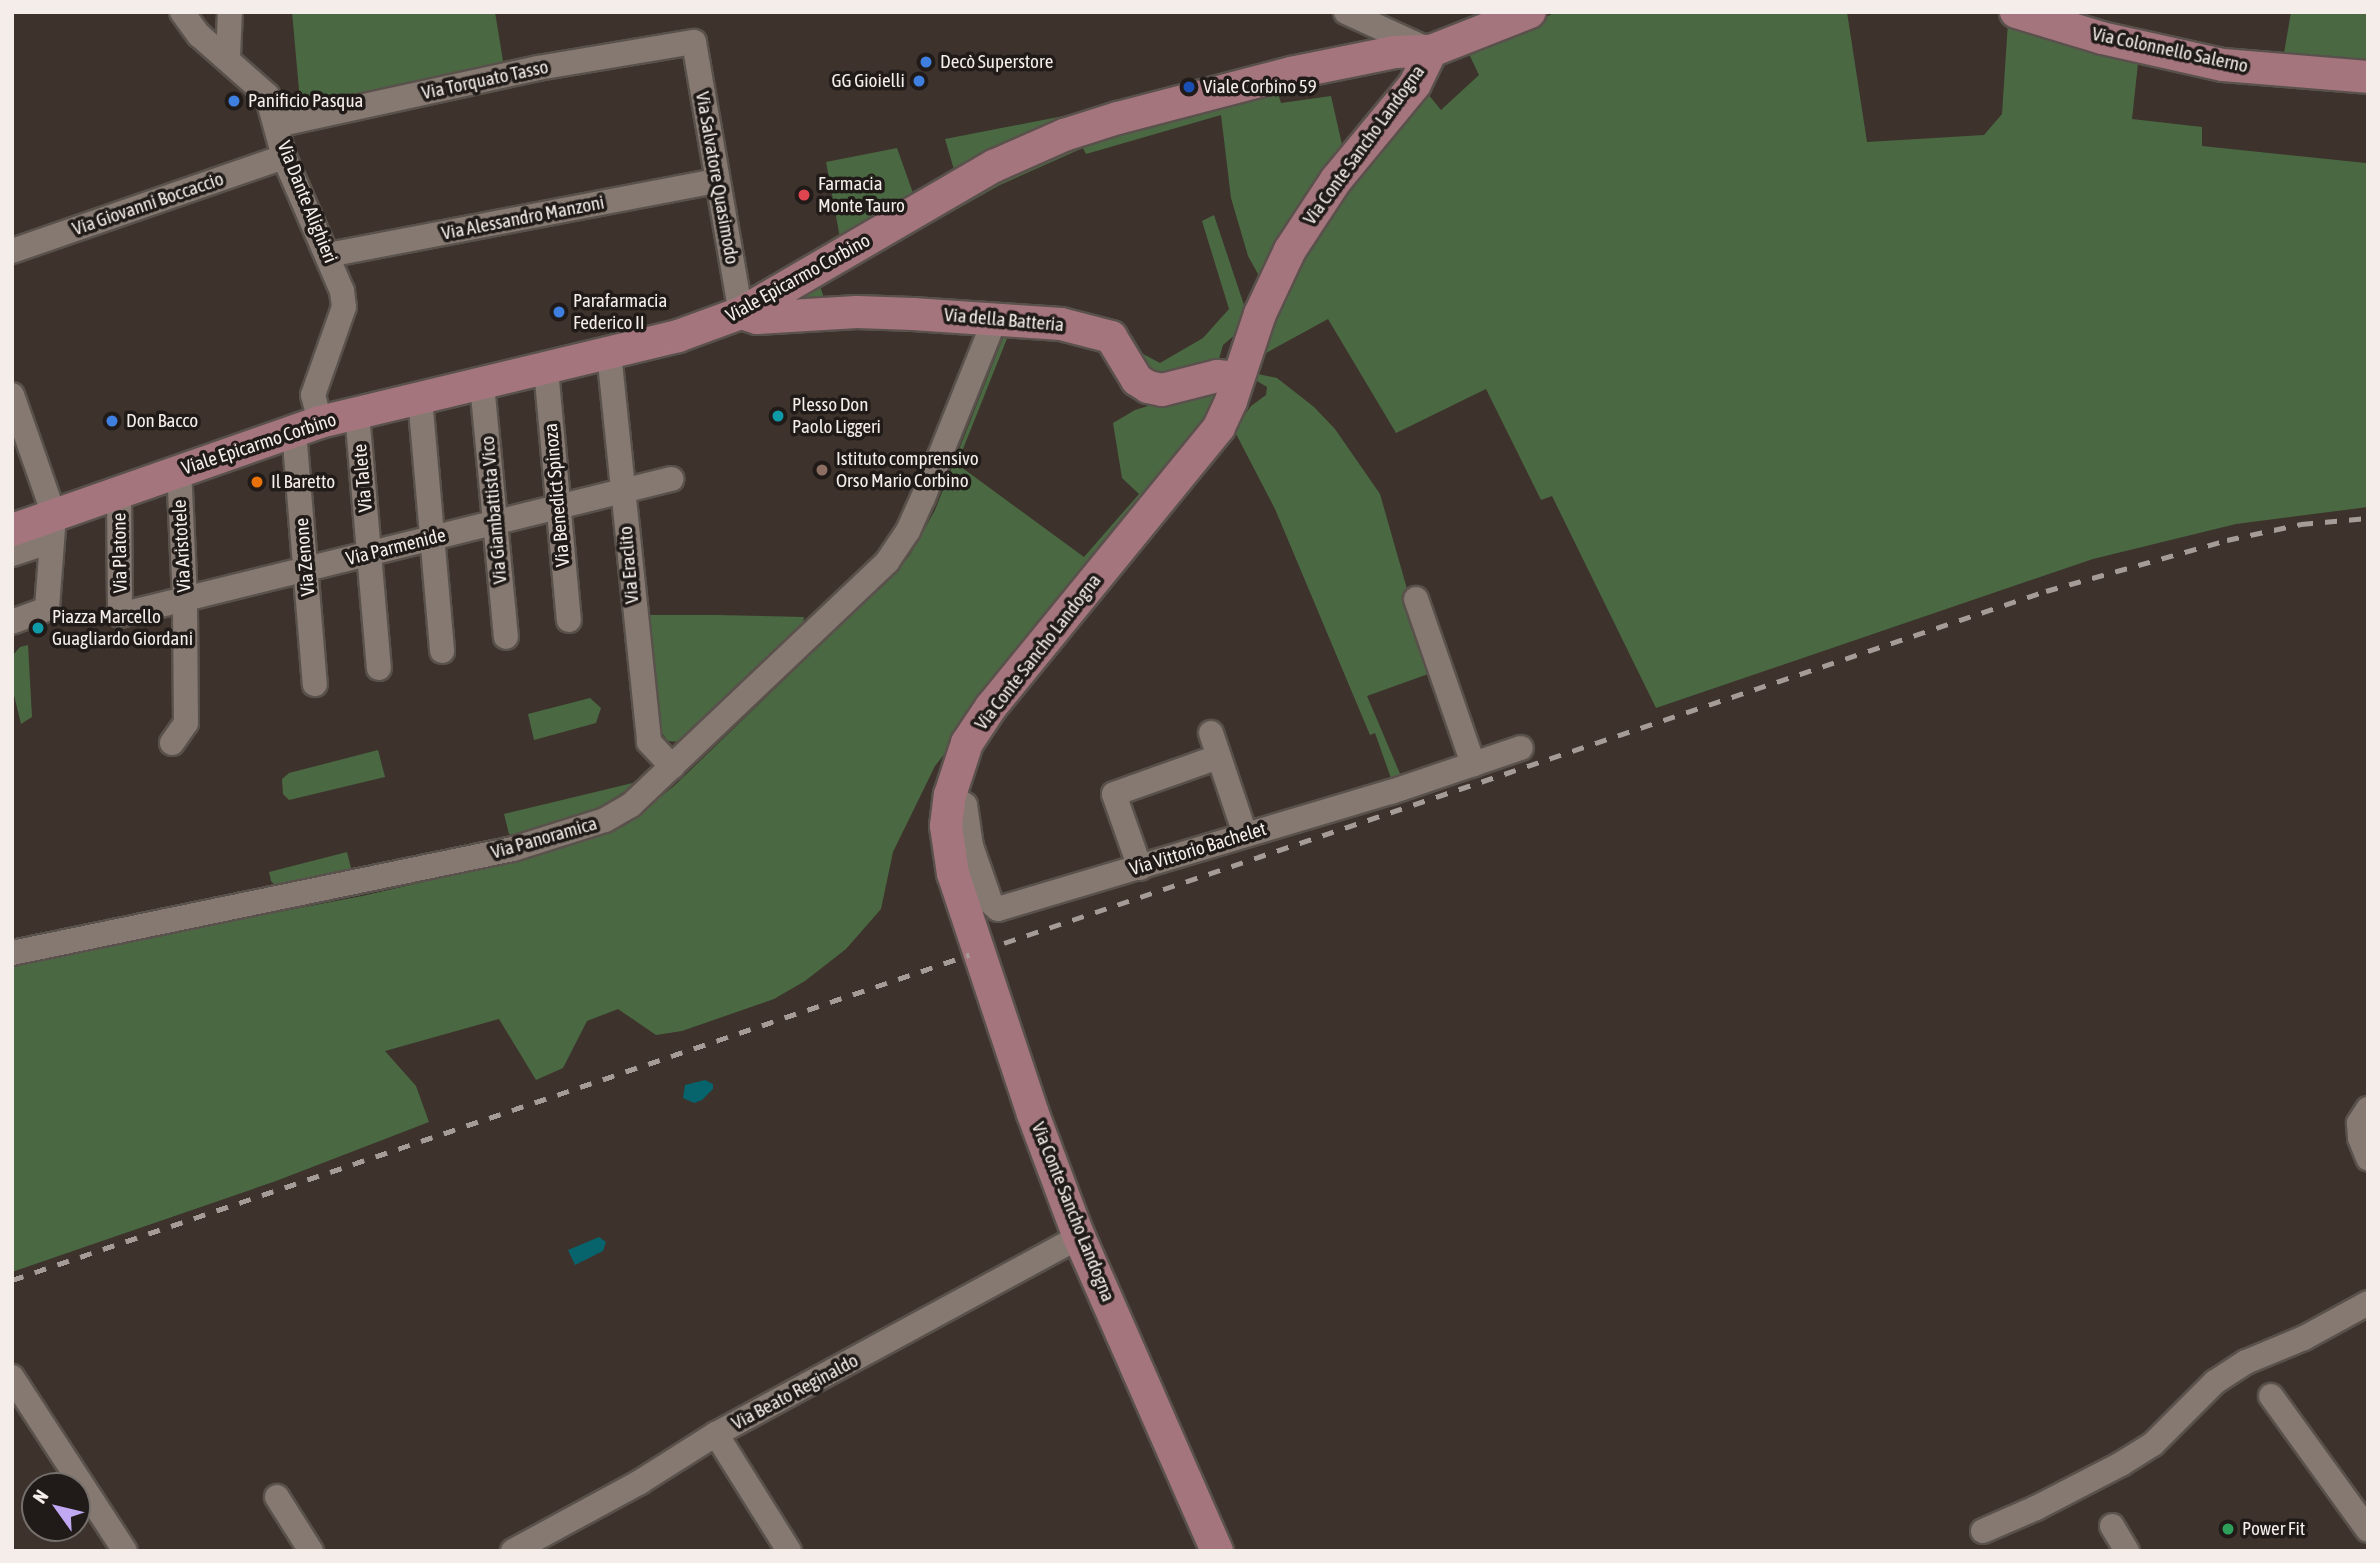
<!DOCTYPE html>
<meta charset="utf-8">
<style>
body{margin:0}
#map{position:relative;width:2380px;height:1563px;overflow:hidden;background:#3d322c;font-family:"Asap Condensed",sans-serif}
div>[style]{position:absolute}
.green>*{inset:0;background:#4a6942}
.water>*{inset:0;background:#07636c}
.roads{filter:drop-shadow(2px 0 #59514b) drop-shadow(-2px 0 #59514b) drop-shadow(0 2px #59514b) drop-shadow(0 -2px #59514b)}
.minor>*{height:24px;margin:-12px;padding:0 12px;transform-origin:12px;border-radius:12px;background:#857971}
.major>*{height:32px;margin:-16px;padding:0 16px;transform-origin:16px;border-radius:16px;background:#a5757e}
.rail>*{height:5px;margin-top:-2.5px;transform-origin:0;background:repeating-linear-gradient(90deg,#a59c97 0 12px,transparent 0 24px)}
.dots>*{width:19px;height:19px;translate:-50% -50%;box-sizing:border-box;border:4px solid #201b18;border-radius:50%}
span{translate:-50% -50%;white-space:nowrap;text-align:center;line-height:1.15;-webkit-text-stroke:7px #201b18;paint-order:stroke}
.street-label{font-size:19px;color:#f4ede9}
.poi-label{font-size:19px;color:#f4ede9}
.left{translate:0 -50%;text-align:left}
.right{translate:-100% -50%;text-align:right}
.frame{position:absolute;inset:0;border:14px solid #f4ede9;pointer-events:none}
.north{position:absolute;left:21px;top:1472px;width:70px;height:70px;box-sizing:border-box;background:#201b18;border:2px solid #756f6c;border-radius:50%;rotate:304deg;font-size:19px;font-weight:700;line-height:28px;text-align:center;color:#f4ede9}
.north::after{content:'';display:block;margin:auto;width:24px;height:32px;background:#c0a8f3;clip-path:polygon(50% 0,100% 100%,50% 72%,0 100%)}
</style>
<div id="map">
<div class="green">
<i style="clip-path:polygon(292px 12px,495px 12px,504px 67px,301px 112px)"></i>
<i style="clip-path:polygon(1556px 12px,1847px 12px,1867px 142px,1984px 135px,2002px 114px,2008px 22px,2139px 54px,2132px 119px,2202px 127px,2202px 146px,2366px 163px,2368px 155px,2368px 507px,2236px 524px,2093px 559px,1656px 708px,1552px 496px,1541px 500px,1486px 389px,1396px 433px,1328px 319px,1257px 358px,1300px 253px,1423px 88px,1441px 110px,1479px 75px,1469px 54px)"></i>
<i style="clip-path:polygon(2291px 12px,2368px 12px,2368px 67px,2283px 59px)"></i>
<i style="clip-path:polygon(1277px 90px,1281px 103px,1331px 96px,1343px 149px,1264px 279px,1259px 276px,1248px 256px,1231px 198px,1221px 115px,1086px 154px,1083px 148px,1000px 185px,820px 286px,825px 301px,769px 306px,967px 195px,1082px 142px)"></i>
<i style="clip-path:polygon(1084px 112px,1085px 116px,955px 173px,945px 139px)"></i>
<i style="clip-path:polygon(897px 148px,914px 196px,840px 238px,826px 162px)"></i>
<i style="clip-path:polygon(1214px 215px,1246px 311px,1237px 333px,1223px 345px,1219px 359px,1214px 364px,1174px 378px,1149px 372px,1133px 349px,1131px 334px,1143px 354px,1160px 363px,1203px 338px,1229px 309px,1202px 221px)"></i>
<i style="clip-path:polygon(1012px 326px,957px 464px,1084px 557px,1139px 494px,1122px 478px,1113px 423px,1135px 410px,1209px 387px,1221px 389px,1218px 405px,935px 766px,893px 852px,881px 909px,846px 949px,805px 981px,774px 999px,682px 1031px,656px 1035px,618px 1009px,587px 1021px,563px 1068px,536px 1080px,499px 1019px,385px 1051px,416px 1086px,429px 1122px,276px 1181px,12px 1272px,12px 963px,362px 896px,521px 860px,624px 826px,674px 786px,895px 573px,910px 555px,935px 510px,1007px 328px)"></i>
<i style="clip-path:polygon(1258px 374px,1277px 378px,1314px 407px,1335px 429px,1380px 494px,1431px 673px,1367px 696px,1401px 776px,1392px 781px,1375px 733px,1370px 735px,1275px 509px,1234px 430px,1251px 406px,1266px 395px,1267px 387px,1252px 378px)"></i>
<i style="clip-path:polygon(648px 615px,716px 615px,804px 617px,803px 625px,679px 742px,668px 741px,661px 732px)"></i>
<i style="clip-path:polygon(28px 645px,32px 717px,21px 724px,12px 687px,12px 656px,20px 647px)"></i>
<i style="clip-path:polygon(590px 698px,601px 708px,596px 723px,534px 740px,528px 714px)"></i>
<i style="clip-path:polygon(378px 750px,385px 777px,289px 800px,283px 794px,282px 779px,289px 773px)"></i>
<i style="clip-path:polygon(641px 781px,593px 811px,516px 836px,509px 834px,504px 814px)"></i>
<i style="clip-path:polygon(347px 852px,351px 868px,347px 873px,276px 886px,271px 881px,269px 872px)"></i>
</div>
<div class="water">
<i style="clip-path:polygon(705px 1080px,713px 1084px,713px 1089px,702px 1100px,694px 1103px,683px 1098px,685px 1085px)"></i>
<i style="clip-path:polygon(599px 1237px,606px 1242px,603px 1251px,575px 1265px,568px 1250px)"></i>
</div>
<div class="roads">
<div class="minor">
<i style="left:182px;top:12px;width:29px;rotate:54deg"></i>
<i style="left:199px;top:35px;width:91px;rotate:41.4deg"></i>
<i style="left:267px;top:95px;width:64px;rotate:74.7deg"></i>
<i style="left:284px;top:157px;width:146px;rotate:66.6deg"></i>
<i style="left:342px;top:291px;width:16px;rotate:83deg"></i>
<i style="left:344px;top:307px;width:93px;rotate:109.4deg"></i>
<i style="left:313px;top:395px;width:28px;rotate:75deg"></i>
<i style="left:1346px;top:12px;width:89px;rotate:24.6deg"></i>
<i style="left:228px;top:57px;width:45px;rotate:-87.5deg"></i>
<i style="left:277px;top:125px;width:267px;rotate:-12.3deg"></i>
<i style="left:538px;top:68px;width:158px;rotate:-9.5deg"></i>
<i style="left:694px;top:42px;width:275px;rotate:80.2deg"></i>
<i style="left:12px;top:251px;width:288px;rotate:-19.1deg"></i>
<i style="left:328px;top:255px;width:396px;rotate:-10.8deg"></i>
<i style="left:609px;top:353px;width:391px;rotate:84.1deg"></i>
<i style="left:649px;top:742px;width:34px;rotate:47deg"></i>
<i style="left:546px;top:369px;width:252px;rotate:84.8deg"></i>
<i style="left:482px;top:384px;width:254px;rotate:84.6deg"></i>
<i style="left:12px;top:395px;width:127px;rotate:70.7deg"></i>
<i style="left:54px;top:515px;width:94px;rotate:94.3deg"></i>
<i style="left:47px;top:609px;width:37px;rotate:160deg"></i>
<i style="left:420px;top:398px;width:254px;rotate:85deg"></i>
<i style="left:357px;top:413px;width:256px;rotate:85.1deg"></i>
<i style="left:294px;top:431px;width:254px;rotate:85.3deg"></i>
<i style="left:119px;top:492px;width:123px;rotate:89.5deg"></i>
<i style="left:120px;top:615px;width:568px;rotate:-13.86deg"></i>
<i style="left:12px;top:554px;width:41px;rotate:-18.4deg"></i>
<i style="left:1416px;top:599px;width:175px;rotate:70.9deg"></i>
<i style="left:1211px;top:733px;width:107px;rotate:71.4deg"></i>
<i style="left:172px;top:743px;width:24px;rotate:-55deg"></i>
<i style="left:186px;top:723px;width:123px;rotate:-90.5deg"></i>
<i style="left:185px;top:600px;width:130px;rotate:-92.6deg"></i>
<i style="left:950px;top:795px;width:18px;rotate:34deg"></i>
<i style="left:965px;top:805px;width:41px;rotate:81.7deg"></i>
<i style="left:971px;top:846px;width:60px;rotate:70.7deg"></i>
<i style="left:991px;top:903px;width:9px;rotate:41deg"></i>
<i style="left:998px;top:909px;width:410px;rotate:-16.6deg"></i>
<i style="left:1391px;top:792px;width:137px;rotate:-18.7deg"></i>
<i style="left:1140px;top:868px;width:78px;rotate:-109.4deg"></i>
<i style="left:1114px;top:794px;width:110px;rotate:-19.6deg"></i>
<i style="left:12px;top:953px;width:512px;rotate:-11.73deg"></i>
<i style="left:513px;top:849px;width:96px;rotate:-17.5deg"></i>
<i style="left:605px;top:820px;width:30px;rotate:-30deg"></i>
<i style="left:631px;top:805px;width:353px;rotate:-43.5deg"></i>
<i style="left:887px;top:562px;width:37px;rotate:-56deg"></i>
<i style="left:908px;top:531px;width:36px;rotate:-66deg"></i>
<i style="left:923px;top:498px;width:193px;rotate:-68.1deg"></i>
<i style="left:2368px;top:1109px;width:17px;rotate:123deg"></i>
<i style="left:2359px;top:1123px;width:15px;rotate:86deg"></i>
<i style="left:2360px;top:1138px;width:22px;rotate:68deg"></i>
<i style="left:12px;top:1377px;width:207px;rotate:57deg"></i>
<i style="left:2271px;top:1396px;width:165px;rotate:54.1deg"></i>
<i style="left:716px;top:1434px;width:138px;rotate:58deg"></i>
<i style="left:277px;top:1497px;width:64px;rotate:57.8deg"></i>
<i style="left:2112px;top:1526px;width:29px;rotate:59deg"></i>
<i style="left:1983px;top:1531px;width:58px;rotate:-23.5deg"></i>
<i style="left:2036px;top:1508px;width:96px;rotate:-27.4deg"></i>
<i style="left:2121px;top:1464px;width:38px;rotate:-32deg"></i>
<i style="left:2153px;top:1444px;width:88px;rotate:-45deg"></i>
<i style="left:2215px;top:1382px;width:37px;rotate:-33deg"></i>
<i style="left:2246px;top:1362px;width:63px;rotate:-22.5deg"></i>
<i style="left:2304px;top:1338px;width:73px;rotate:-28.7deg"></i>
<i style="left:513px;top:1551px;width:145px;rotate:-28.5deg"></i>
<i style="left:640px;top:1482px;width:90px;rotate:-32.3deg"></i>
<i style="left:716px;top:1434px;width:413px;rotate:-28.5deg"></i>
</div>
<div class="major">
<i style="left:2016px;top:12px;width:90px;rotate:16.8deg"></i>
<i style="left:2102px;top:38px;width:124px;rotate:12.6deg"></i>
<i style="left:2223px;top:65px;width:145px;rotate:4.7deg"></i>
<i style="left:741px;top:313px;width:17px;rotate:17deg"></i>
<i style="left:757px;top:318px;width:100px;rotate:-3.4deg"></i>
<i style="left:857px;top:312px;width:56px;rotate:2deg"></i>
<i style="left:913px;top:314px;width:148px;rotate:3.9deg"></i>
<i style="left:1061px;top:324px;width:52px;rotate:14.6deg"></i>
<i style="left:1111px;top:337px;width:50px;rotate:58.8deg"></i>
<i style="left:1137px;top:380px;width:13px;rotate:32deg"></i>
<i style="left:1148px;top:387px;width:14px;rotate:12deg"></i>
<i style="left:1162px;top:390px;width:57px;rotate:-14.3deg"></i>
<i style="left:1217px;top:376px;width:21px;rotate:5deg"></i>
<i style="left:12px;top:530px;width:326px;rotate:-19.3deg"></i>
<i style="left:320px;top:422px;width:368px;rotate:-13.5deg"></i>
<i style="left:678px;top:336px;width:67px;rotate:-20.1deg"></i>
<i style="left:741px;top:313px;width:293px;rotate:-30.2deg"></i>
<i style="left:994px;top:166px;width:77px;rotate:-23.9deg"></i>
<i style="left:1064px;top:135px;width:57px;rotate:-17.5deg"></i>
<i style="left:1118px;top:118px;width:179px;rotate:-14.6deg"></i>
<i style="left:1291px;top:73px;width:106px;rotate:-11.4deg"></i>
<i style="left:1395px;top:52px;width:36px;rotate:-2deg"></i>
<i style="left:1431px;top:51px;width:106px;rotate:-21.5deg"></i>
<i style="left:1217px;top:1551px;width:343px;rotate:-113.7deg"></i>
<i style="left:1079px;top:1237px;width:131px;rotate:-110.5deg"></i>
<i style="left:1033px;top:1114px;width:253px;rotate:-108.4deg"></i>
<i style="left:953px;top:874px;width:49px;rotate:-98.3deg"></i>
<i style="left:946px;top:826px;width:31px;rotate:-83deg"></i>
<i style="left:950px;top:795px;width:55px;rotate:-71.9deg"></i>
<i style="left:967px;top:743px;width:43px;rotate:-56.3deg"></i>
<i style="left:991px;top:707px;width:361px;rotate:-50.8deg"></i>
<i style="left:1219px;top:427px;width:29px;rotate:-65deg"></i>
<i style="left:1231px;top:401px;width:92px;rotate:-71.6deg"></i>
<i style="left:1260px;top:314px;width:71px;rotate:-64.9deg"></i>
<i style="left:1290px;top:250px;width:84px;rotate:-56.7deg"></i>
<i style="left:1336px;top:180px;width:124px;rotate:-50.5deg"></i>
<i style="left:1415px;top:84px;width:37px;rotate:-64deg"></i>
</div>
</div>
<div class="rail">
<i style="left:1004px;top:943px;width:1100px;rotate:-18.67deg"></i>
<i style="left:2046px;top:591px;width:188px;rotate:-15.7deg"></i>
<i style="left:2227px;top:540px;width:76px;rotate:-12.2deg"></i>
<i style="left:2301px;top:524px;width:67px;rotate:-5.1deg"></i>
<i style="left:12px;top:1280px;width:1011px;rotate:-18.76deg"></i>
</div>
<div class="dots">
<i style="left:926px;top:62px;background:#3f7fe0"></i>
<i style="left:919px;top:81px;background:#3f7fe0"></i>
<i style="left:1189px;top:87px;background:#1a4fb4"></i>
<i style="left:234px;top:101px;background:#3f7fe0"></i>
<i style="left:804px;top:195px;background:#e0444e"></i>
<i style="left:559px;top:312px;background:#3f7fe0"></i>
<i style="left:778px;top:416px;background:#0f9aa8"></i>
<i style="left:112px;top:421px;background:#3f7fe0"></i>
<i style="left:822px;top:470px;background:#8d6e63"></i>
<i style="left:257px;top:482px;background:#e8710a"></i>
<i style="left:38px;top:628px;background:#0f9aa8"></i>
<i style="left:2228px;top:1529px;background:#2e9e5b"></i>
</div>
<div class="street-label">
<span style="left:2170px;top:50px;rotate:12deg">Via Colonnello Salerno</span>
<span style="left:485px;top:80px;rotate:-12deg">Via Torquato Tasso</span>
<span style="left:1364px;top:145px;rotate:-54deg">Via Conte Sancho Landogna</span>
<span style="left:717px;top:178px;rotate:80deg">Via Salvatore Quasimodo</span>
<span style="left:307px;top:202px;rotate:68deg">Via Dante Alighieri</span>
<span style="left:148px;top:204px;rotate:-19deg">Via Giovanni Boccaccio</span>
<span style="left:523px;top:218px;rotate:-11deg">Via Alessandro Manzoni</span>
<span style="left:798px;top:278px;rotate:-29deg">Viale Epicarmo Corbino</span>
<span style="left:1004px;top:320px;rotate:5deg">Via della Batteria</span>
<span style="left:259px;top:444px;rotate:-18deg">Viale Epicarmo Corbino</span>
<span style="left:363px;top:478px;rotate:-95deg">Via Talete</span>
<span style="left:557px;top:495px;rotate:-95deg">Via Benedict Spinoza</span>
<span style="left:494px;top:510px;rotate:-95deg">Via Giambattista Vico</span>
<span style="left:182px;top:546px;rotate:-93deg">Via Aristotele</span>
<span style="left:396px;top:547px;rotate:-14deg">Via Parmenide</span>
<span style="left:120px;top:553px;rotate:-91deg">Via Platone</span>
<span style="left:305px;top:557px;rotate:-95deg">Via Zenone</span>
<span style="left:629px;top:565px;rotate:-95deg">Via Eraclito</span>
<span style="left:1038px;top:652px;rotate:-52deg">Via Conte Sancho Landogna</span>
<span style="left:544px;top:838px;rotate:-16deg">Via Panoramica</span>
<span style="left:1198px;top:849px;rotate:-17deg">Via Vittorio Bachelet</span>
<span style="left:1073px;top:1212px;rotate:68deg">Via Conte Sancho Landogna</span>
<span style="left:795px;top:1392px;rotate:-28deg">Via Beato Reginaldo</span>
</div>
<div class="poi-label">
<span class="left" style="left:940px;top:62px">Decò Superstore</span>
<span class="right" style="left:905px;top:81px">GG Gioielli</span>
<span class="left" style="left:1203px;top:87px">Viale Corbino 59</span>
<span class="left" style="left:248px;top:101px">Panificio Pasqua</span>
<span class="left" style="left:818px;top:195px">Farmacia<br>Monte Tauro</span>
<span class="left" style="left:573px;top:312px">Parafarmacia<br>Federico II</span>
<span class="left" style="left:792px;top:416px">Plesso Don<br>Paolo Liggeri</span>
<span class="left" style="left:126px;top:421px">Don Bacco</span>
<span class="left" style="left:836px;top:470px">Istituto comprensivo<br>Orso Mario Corbino</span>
<span class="left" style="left:271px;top:482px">Il Baretto</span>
<span class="left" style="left:52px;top:628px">Piazza Marcello<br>Guagliardo Giordani</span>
<span class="left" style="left:2242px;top:1529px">Power Fit</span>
</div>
<div class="frame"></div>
<div class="north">N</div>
</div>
